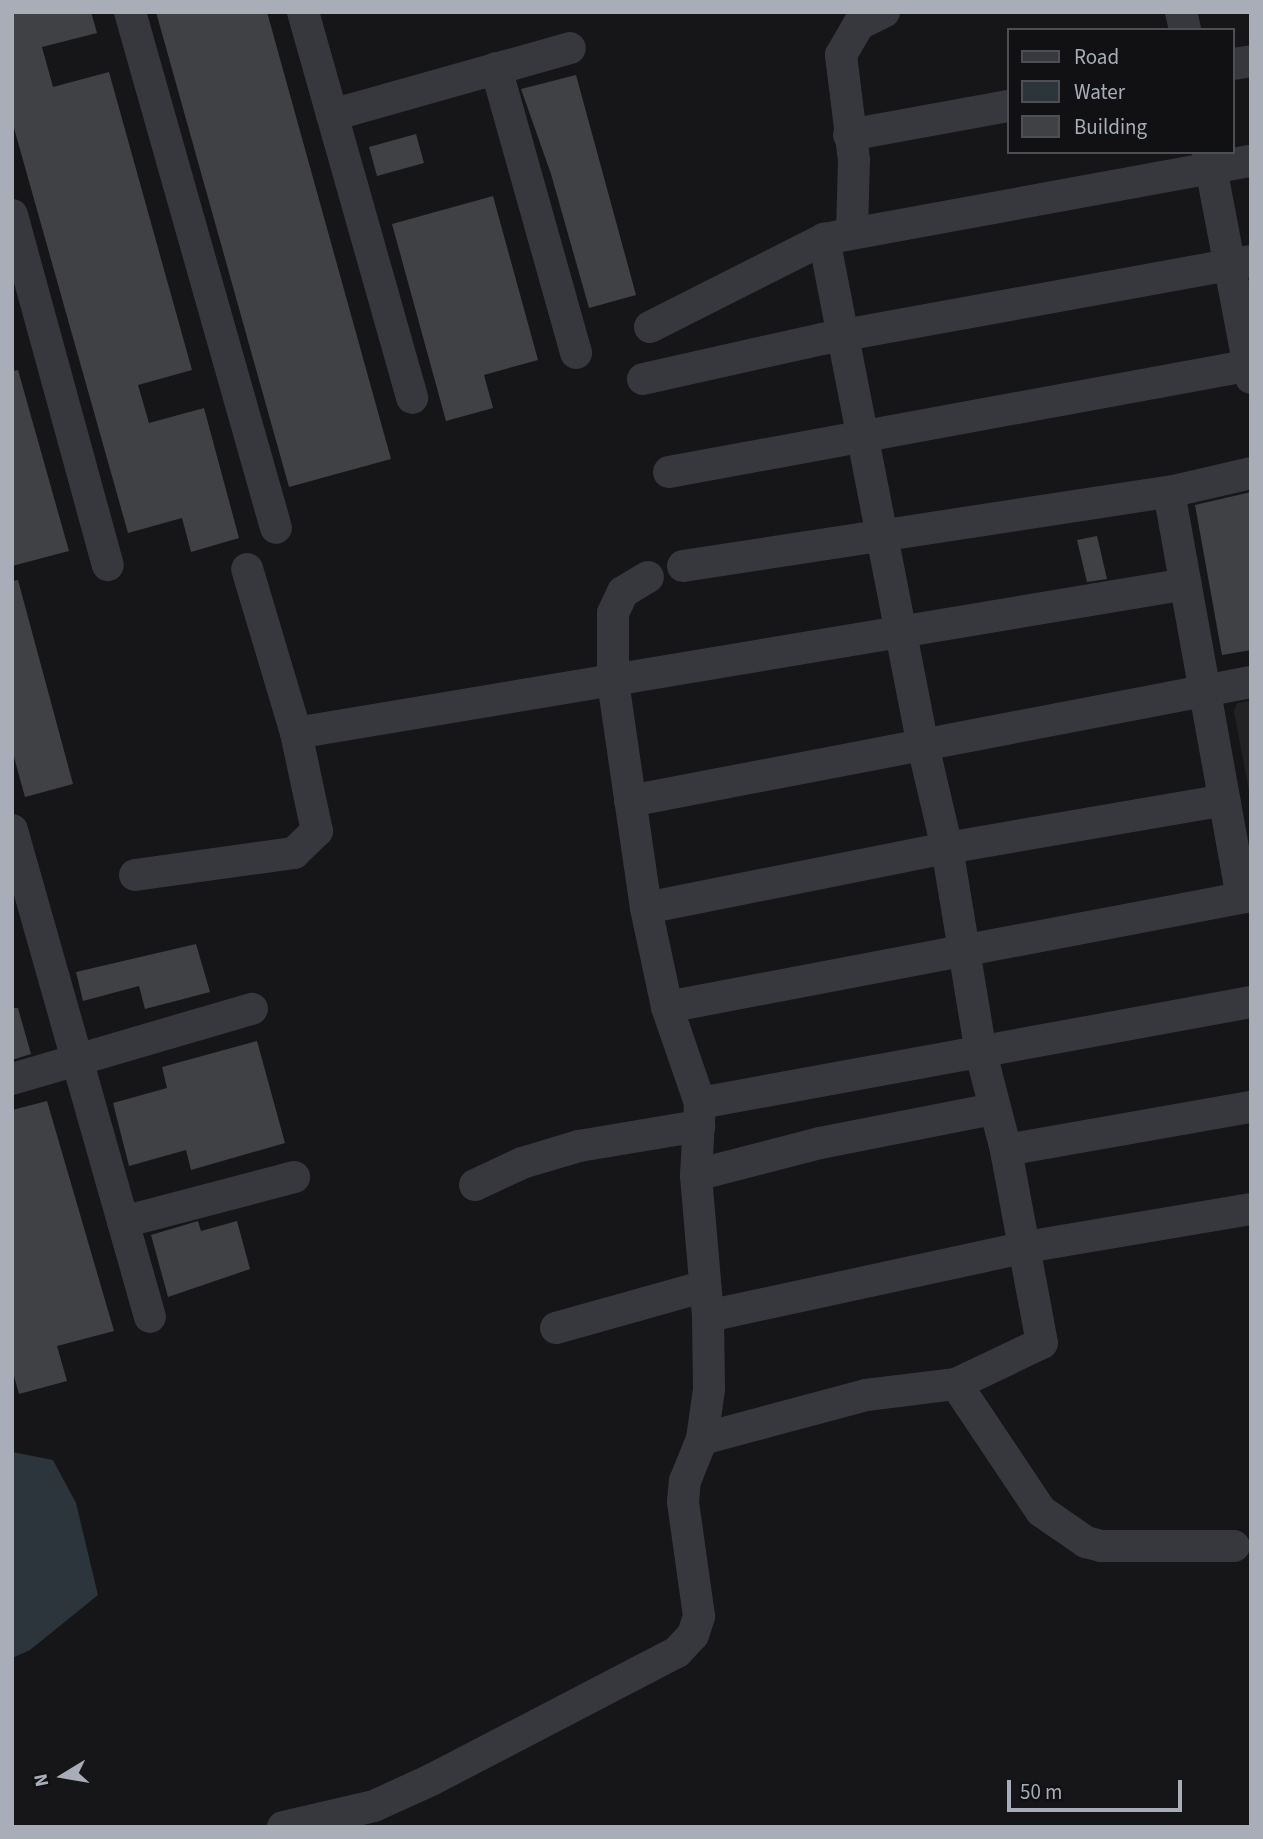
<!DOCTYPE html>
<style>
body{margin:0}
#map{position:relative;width:1263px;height:1839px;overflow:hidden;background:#161618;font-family:"Source Sans 3",sans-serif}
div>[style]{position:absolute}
.built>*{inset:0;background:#222225}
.water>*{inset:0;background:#2c353c}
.building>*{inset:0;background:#404145}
.minor>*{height:32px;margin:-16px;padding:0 16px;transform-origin:16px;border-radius:16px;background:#37383d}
span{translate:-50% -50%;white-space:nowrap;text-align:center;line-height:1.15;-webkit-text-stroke:5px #111113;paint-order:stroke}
.frame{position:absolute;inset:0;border:14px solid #a8adb8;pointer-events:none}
.legend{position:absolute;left:1007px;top:28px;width:228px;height:126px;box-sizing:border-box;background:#111113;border:2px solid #4d4f55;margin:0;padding:9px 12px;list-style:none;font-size:21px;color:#a8adb8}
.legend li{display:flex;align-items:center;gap:14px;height:35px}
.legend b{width:35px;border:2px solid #4d4f55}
.north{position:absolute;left:28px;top:1741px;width:70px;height:70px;-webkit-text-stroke:5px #111113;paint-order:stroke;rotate:259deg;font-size:19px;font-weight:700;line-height:28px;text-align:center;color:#a8adb8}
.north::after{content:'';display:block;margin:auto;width:24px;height:32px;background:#a8adb8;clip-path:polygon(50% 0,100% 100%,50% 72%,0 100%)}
.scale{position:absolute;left:1007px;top:1780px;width:175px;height:32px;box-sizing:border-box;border:4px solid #a8adb8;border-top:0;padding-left:9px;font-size:21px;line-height:24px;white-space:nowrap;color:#a8adb8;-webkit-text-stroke:5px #111113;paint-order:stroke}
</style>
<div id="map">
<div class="built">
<i style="clip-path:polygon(1251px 701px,1251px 801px,1234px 712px,1237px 703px)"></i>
</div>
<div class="water">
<i style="clip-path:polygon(12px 1452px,53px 1460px,76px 1503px,98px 1595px,30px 1650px,12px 1658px)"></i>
</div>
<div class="building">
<i style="clip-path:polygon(12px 12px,91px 12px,97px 33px,42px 47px,53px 87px,109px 72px,192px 370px,138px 385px,149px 423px,204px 408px,239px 538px,191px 552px,182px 518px,128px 533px,12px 121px)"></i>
<i style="clip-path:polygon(156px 12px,267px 12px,391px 459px,289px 487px)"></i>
<i style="clip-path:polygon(576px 75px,636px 295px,589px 308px,551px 174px,521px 89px)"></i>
<i style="clip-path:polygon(416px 134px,424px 163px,377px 176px,369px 147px)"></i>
<i style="clip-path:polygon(493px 196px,538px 360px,484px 375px,493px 408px,446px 421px,392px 224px)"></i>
<i style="clip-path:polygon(18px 370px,69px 551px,12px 566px,12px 371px)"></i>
<i style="clip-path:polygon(1251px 492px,1251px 650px,1222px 655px,1195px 505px)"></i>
<i style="clip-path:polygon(1097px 536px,1107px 579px,1087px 582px,1077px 540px)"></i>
<i style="clip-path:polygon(18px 580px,73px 784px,25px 797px,12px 750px,12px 581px)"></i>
<i style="clip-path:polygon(196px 944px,210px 992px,145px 1009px,139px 986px,83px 1001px,76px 972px)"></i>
<i style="clip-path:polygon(12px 1008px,18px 1008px,31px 1054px,12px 1060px)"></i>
<i style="clip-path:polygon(257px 1041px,285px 1143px,191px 1170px,186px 1150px,129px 1166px,113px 1103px,167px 1088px,162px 1067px)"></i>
<i style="clip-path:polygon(47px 1101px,114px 1331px,57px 1346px,67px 1381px,19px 1394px,12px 1369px,12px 1110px)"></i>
<i style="clip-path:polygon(198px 1221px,201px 1231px,237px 1221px,250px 1269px,168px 1297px,151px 1235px)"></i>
</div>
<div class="minor">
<i style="left:130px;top:12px;width:536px;rotate:74.2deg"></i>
<i style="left:303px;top:12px;width:401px;rotate:74.2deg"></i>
<i style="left:1181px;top:12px;width:18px;rotate:77deg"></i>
<i style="left:1233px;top:64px;width:18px;rotate:-9deg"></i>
<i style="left:496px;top:68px;width:296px;rotate:74.3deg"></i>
<i style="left:332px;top:115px;width:247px;rotate:-15.7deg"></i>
<i style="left:849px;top:135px;width:163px;rotate:-10.3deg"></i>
<i style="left:1208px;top:152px;width:230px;rotate:79.2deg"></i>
<i style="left:12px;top:215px;width:363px;rotate:74.7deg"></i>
<i style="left:852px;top:231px;width:71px;rotate:-88.4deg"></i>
<i style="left:854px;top:160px;width:106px;rotate:-97.1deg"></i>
<i style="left:841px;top:55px;width:36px;rotate:-60deg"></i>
<i style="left:859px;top:24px;width:28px;rotate:-26deg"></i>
<i style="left:650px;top:327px;width:195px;rotate:-26.8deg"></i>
<i style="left:824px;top:239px;width:434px;rotate:-10.4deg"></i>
<i style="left:643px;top:379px;width:183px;rotate:-12.6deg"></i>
<i style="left:822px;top:339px;width:436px;rotate:-10.3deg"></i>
<i style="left:669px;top:472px;width:592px;rotate:-10.42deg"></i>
<i style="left:1169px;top:492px;width:412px;rotate:79.8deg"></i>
<i style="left:683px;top:566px;width:492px;rotate:-8.7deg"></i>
<i style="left:1169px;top:492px;width:84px;rotate:-13deg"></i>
<i style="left:296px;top:733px;width:902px;rotate:-9.5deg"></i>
<i style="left:630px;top:801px;width:632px;rotate:-10.85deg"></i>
<i style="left:12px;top:830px;width:506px;rotate:74.18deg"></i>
<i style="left:135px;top:875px;width:161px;rotate:-7.9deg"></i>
<i style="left:294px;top:853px;width:32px;rotate:-44deg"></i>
<i style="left:317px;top:831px;width:100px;rotate:-102.1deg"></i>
<i style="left:296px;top:733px;width:171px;rotate:-106.6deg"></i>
<i style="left:646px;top:908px;width:307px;rotate:-11.3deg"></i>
<i style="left:947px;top:848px;width:281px;rotate:-9.8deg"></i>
<i style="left:667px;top:1007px;width:594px;rotate:-10.76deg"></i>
<i style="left:12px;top:1079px;width:250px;rotate:-16.3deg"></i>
<i style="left:700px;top:1103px;width:560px;rotate:-10.39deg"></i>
<i style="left:1006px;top:1150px;width:249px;rotate:-10deg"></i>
<i style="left:696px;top:1175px;width:128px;rotate:-14.5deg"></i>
<i style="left:820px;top:1143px;width:177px;rotate:-11.1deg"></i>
<i style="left:475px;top:1185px;width:52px;rotate:-25.1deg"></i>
<i style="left:522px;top:1163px;width:59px;rotate:-16.6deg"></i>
<i style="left:579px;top:1146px;width:122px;rotate:-9.5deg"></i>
<i style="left:123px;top:1222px;width:177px;rotate:-14.7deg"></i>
<i style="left:708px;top:1316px;width:325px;rotate:-12.2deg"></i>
<i style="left:1026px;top:1247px;width:228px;rotate:-9.6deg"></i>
<i style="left:556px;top:1328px;width:155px;rotate:-15.7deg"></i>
<i style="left:956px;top:1384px;width:153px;rotate:56.2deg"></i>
<i style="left:1041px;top:1511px;width:55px;rotate:34.6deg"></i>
<i style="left:1086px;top:1542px;width:16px;rotate:15deg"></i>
<i style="left:1101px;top:1546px;width:133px"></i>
<i style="left:702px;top:1439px;width:170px;rotate:-15deg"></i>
<i style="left:866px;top:1395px;width:91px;rotate:-7deg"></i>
<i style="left:956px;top:1384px;width:95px;rotate:-25.5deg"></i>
<i style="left:1042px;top:1343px;width:196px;rotate:-100.6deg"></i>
<i style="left:1006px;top:1150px;width:100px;rotate:-104.5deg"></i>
<i style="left:981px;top:1053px;width:208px;rotate:-99.4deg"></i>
<i style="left:947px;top:848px;width:105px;rotate:-103.2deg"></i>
<i style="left:923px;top:746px;width:517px;rotate:-101.05deg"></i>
<i style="left:283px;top:1827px;width:93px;rotate:-13deg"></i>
<i style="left:374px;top:1806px;width:63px;rotate:-24.5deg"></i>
<i style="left:431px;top:1780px;width:277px;rotate:-27.5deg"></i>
<i style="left:677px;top:1652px;width:23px;rotate:-47deg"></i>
<i style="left:693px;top:1635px;width:20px;rotate:-72deg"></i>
<i style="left:699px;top:1616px;width:115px;rotate:-98deg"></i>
<i style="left:683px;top:1502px;width:21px;rotate:-85deg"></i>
<i style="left:685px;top:1481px;width:45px;rotate:-68deg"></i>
<i style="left:702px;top:1439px;width:50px;rotate:-82deg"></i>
<i style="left:709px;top:1389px;width:73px;rotate:-90.8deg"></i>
<i style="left:708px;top:1316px;width:142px;rotate:-94.9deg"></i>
<i style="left:696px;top:1175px;width:72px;rotate:-86.8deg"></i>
<i style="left:700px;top:1103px;width:102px;rotate:-109deg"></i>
<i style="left:667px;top:1007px;width:101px;rotate:-102deg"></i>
<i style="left:646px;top:908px;width:227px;rotate:-98.3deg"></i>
<i style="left:613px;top:683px;width:70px;rotate:-90deg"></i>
<i style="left:613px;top:613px;width:23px;rotate:-65deg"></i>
<i style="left:623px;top:592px;width:29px;rotate:-31deg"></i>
</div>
<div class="frame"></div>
<ul class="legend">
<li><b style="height:9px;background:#37383d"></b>Road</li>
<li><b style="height:19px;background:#2c353c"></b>Water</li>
<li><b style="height:19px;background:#404145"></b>Building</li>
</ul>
<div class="north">N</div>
<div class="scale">50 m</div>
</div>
